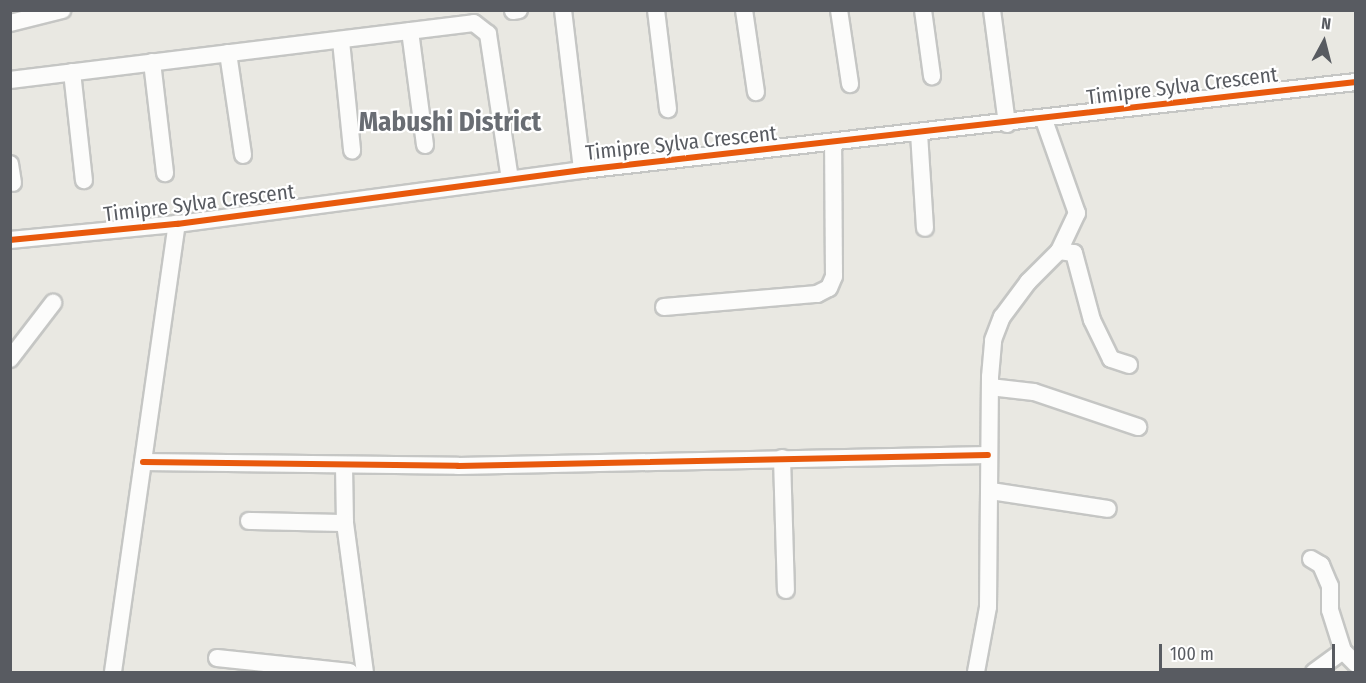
<!DOCTYPE html>
<style>
body{margin:0}
#map{position:relative;width:1366px;height:683px;overflow:hidden;background:#e9e8e2;font-family:"Fira Sans Condensed",sans-serif}
div>[style]{position:absolute}
.roads{filter:drop-shadow(2px 0 #c5c6c4) drop-shadow(-2px 0 #c5c6c4) drop-shadow(0 2px #c5c6c4) drop-shadow(0 -2px #c5c6c4)}
.minor>*{height:16px;margin:-8px;padding:0 8px;transform-origin:8px;border-radius:8px;background:#fcfcfb}
.cycleway>*{height:6px;margin:-3px;padding:0 3px;transform-origin:3px;border-radius:3px;background:#e8590c}
span{translate:-50% -50%;white-space:nowrap;text-align:center;line-height:1.15;-webkit-text-stroke:4.5px #fff;paint-order:stroke}
.street-label{font-size:21px;color:#585b61}
.district-label{font-size:27px;color:#696d73;font-weight:700}
.frame{position:absolute;inset:0;border:12px solid #585b61;pointer-events:none}
.north{position:absolute;left:1294px;top:12px;width:60px;height:60px;-webkit-text-stroke:4px #fff;paint-order:stroke;rotate:7deg;font-size:16px;font-weight:700;line-height:24px;text-align:center;color:#585b61}
.north::after{content:'';display:block;margin:auto;width:21px;height:27px;background:#585b61;clip-path:polygon(50% 0,100% 100%,50% 72%,0 100%)}
.scale{position:absolute;left:1159px;top:644px;width:176px;height:27px;box-sizing:border-box;border:3px solid #585b61;border-top:0;padding-left:8px;font-size:18px;line-height:21px;white-space:nowrap;color:#585b61;-webkit-text-stroke:4px #fff;paint-order:stroke}
</style>
<div id="map">
<div class="roads">
<div class="minor">
<i style="left:563px;top:10px;width:161px;rotate:83.2deg"></i>
<i style="left:656px;top:10px;width:100px;rotate:83.1deg"></i>
<i style="left:744px;top:10px;width:83px;rotate:81.7deg"></i>
<i style="left:839px;top:10px;width:75px;rotate:81.5deg"></i>
<i style="left:923px;top:10px;width:67px;rotate:82.2deg"></i>
<i style="left:992px;top:10px;width:115px;rotate:82.5deg"></i>
<i style="left:513px;top:11px;width:6px;rotate:-9deg"></i>
<i style="left:10px;top:23px;width:54px;rotate:-14deg"></i>
<i style="left:410px;top:31px;width:115px;rotate:82.5deg"></i>
<i style="left:341px;top:41px;width:110px;rotate:84.2deg"></i>
<i style="left:228px;top:53px;width:103px;rotate:81.6deg"></i>
<i style="left:152px;top:62px;width:112px;rotate:83.3deg"></i>
<i style="left:72px;top:72px;width:109px;rotate:83.7deg"></i>
<i style="left:10px;top:80px;width:467px;rotate:-7deg"></i>
<i style="left:474px;top:23px;width:18px;rotate:38deg"></i>
<i style="left:488px;top:34px;width:147px;rotate:81.4deg"></i>
<i style="left:1044px;top:120px;width:99px;rotate:70.5deg"></i>
<i style="left:1077px;top:213px;width:42px;rotate:115.3deg"></i>
<i style="left:919px;top:133px;width:95px;rotate:86.4deg"></i>
<i style="left:10px;top:164px;width:19px;rotate:81deg"></i>
<i style="left:10px;top:240px;width:168px;rotate:-5.5deg"></i>
<i style="left:177px;top:224px;width:409px;rotate:-7.6deg"></i>
<i style="left:582px;top:170px;width:779px;rotate:-6.49deg"></i>
<i style="left:664px;top:307px;width:154px;rotate:-4.9deg"></i>
<i style="left:817px;top:294px;width:13px;rotate:-27deg"></i>
<i style="left:829px;top:288px;width:13px;rotate:-67deg"></i>
<i style="left:834px;top:276px;width:133px;rotate:-90.4deg"></i>
<i style="left:10px;top:359px;width:71px;rotate:-52.5deg"></i>
<i style="left:990px;top:387px;width:44px;rotate:6.5deg"></i>
<i style="left:1034px;top:392px;width:110px;rotate:18.6deg"></i>
<i style="left:782px;top:458px;width:132px;rotate:88.3deg"></i>
<i style="left:143px;top:462px;width:315px;rotate:0.7deg"></i>
<i style="left:458px;top:466px;width:530px;rotate:-1.19deg"></i>
<i style="left:344px;top:466px;width:57px;rotate:89deg"></i>
<i style="left:345px;top:523px;width:150px;rotate:82.4deg"></i>
<i style="left:991px;top:491px;width:118px;rotate:8.7deg"></i>
<i style="left:249px;top:521px;width:96px;rotate:1.2deg"></i>
<i style="left:1311px;top:559px;width:12px;rotate:31deg"></i>
<i style="left:1321px;top:565px;width:23px;rotate:67deg"></i>
<i style="left:1330px;top:586px;width:24px;rotate:90deg"></i>
<i style="left:1330px;top:610px;width:43px;rotate:72.4deg"></i>
<i style="left:1343px;top:651px;width:18px;rotate:45deg"></i>
<i style="left:217px;top:658px;width:86px;rotate:6deg"></i>
<i style="left:113px;top:672px;width:453px;rotate:-81.9deg"></i>
<i style="left:294px;top:672px;width:10px;rotate:-29deg"></i>
<i style="left:303px;top:667px;width:47px;rotate:6.1deg"></i>
<i style="left:976px;top:672px;width:66px;rotate:-79.5deg"></i>
<i style="left:988px;top:607px;width:230px;rotate:-89.5deg"></i>
<i style="left:990px;top:377px;width:37px;rotate:-85deg"></i>
<i style="left:993px;top:340px;width:25px;rotate:-69deg"></i>
<i style="left:1002px;top:317px;width:44px;rotate:-53.4deg"></i>
<i style="left:1028px;top:282px;width:44px;rotate:-45deg"></i>
<i style="left:1059px;top:251px;width:15px;rotate:8deg"></i>
<i style="left:1074px;top:253px;width:69px;rotate:75deg"></i>
<i style="left:1092px;top:320px;width:43px;rotate:64deg"></i>
<i style="left:1111px;top:359px;width:19px;rotate:18deg"></i>
<i style="left:1314px;top:672px;width:36px;rotate:-36deg"></i>
</div>
</div>
<div class="cycleway">
<i style="left:10px;top:240px;width:168px;rotate:-5.5deg"></i>
<i style="left:177px;top:224px;width:409px;rotate:-7.6deg"></i>
<i style="left:582px;top:170px;width:779px;rotate:-6.49deg"></i>
<i style="left:143px;top:462px;width:315px;rotate:0.7deg"></i>
<i style="left:458px;top:466px;width:530px;rotate:-1.19deg"></i>
</div>
<div class="street-label">
<span style="left:1182px;top:86px;rotate:-7deg">Timipre Sylva Crescent</span>
<span style="left:681px;top:143px;rotate:-6deg">Timipre Sylva Crescent</span>
<span style="left:199px;top:203px;rotate:-7deg">Timipre Sylva Crescent</span>
</div>
<div class="district-label">
<span style="left:450px;top:123px">Mabushi District</span>
</div>
<div class="frame"></div>
<div class="north">N</div>
<div class="scale">100 m</div>
</div>
